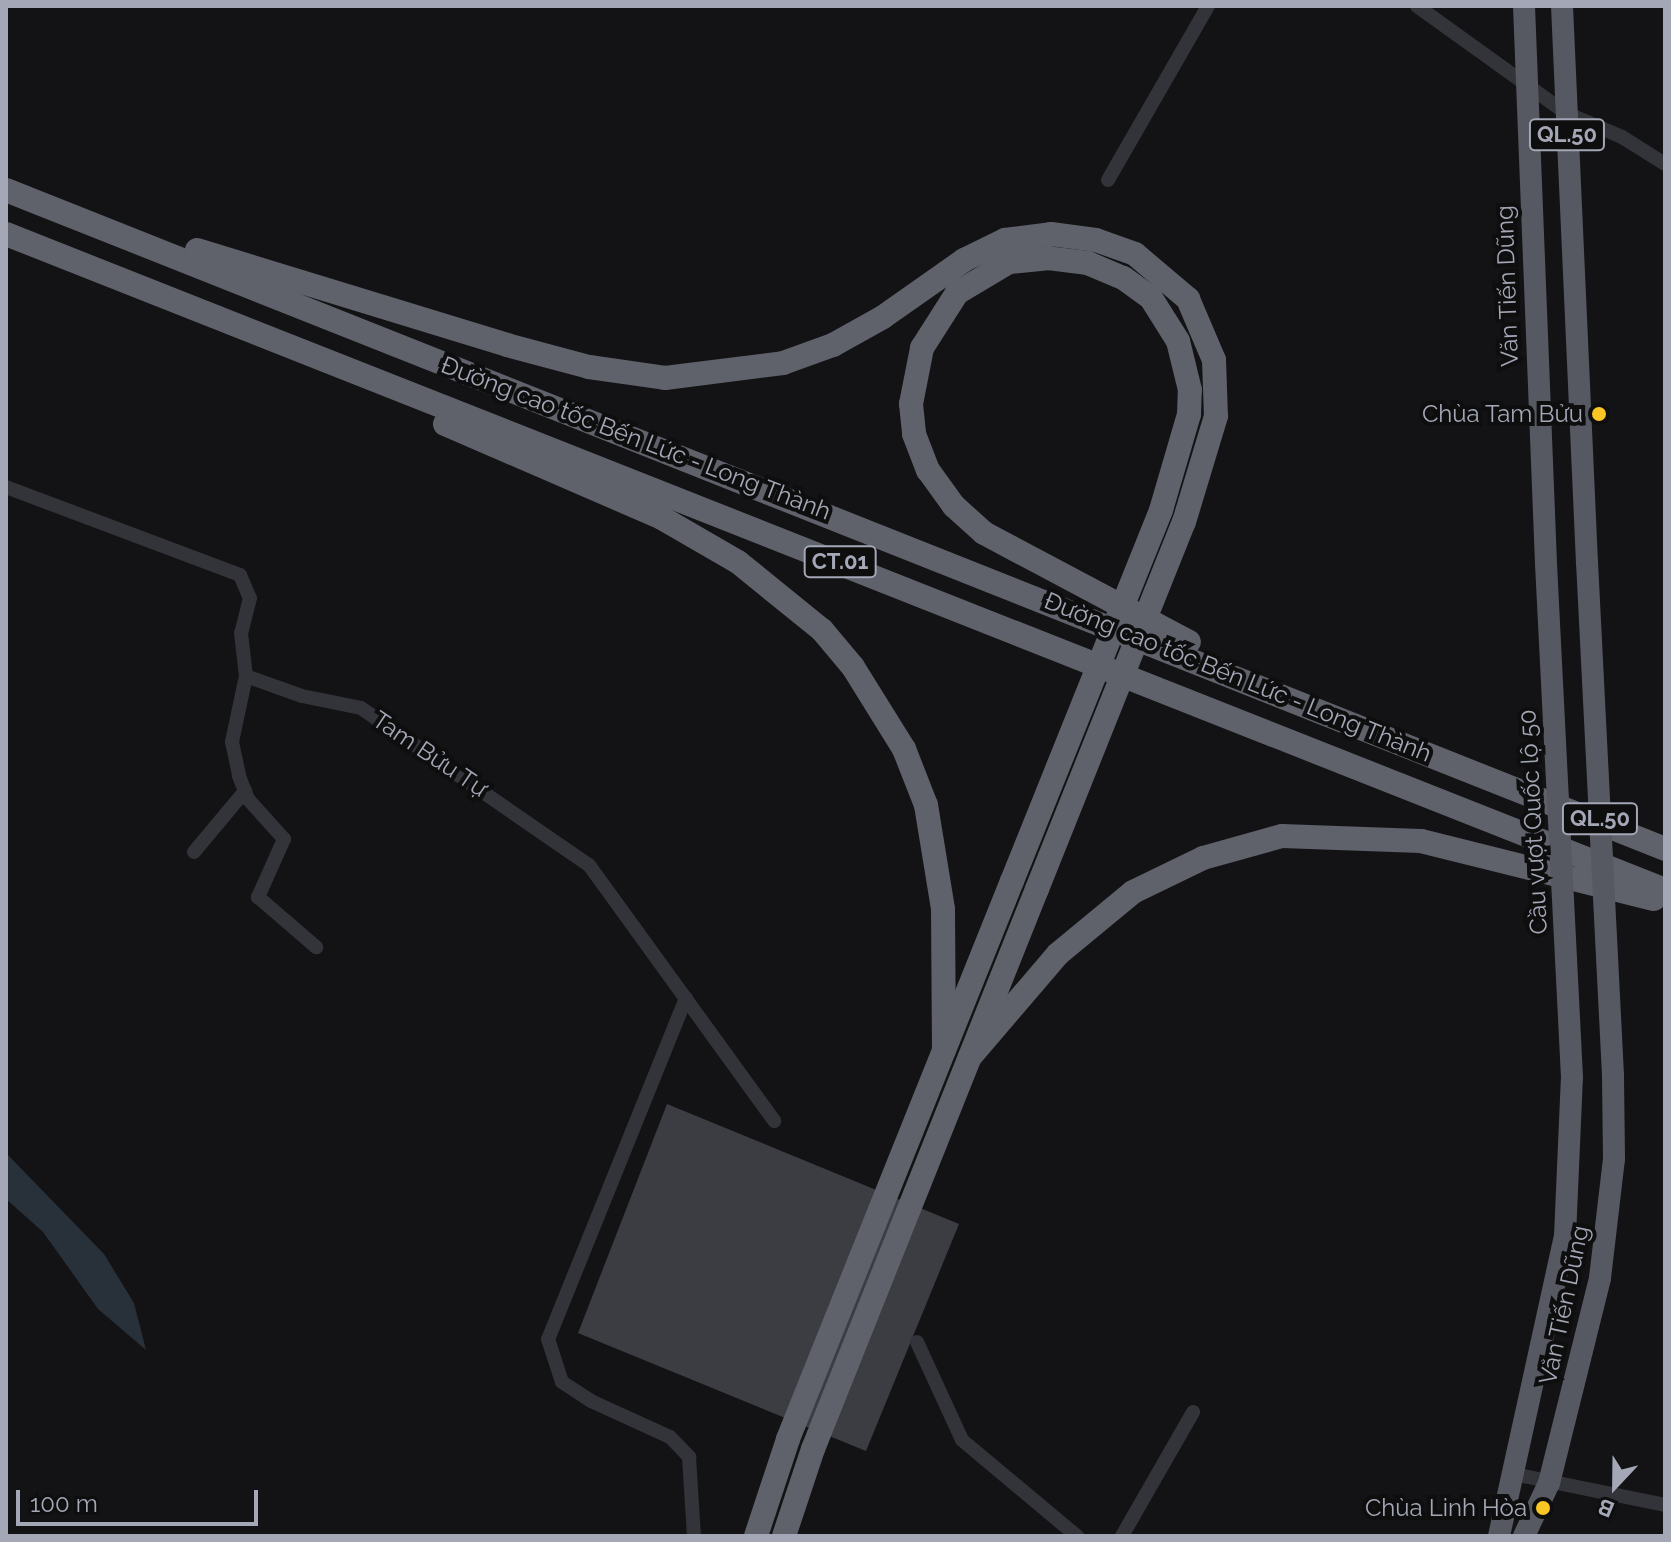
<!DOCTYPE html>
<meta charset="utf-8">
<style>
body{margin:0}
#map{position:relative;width:1671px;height:1542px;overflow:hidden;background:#131315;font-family:Raleway,sans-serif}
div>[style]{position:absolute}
.water>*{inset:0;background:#283039}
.building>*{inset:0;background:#3c3d42}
.minor>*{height:14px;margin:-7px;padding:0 7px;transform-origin:7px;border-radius:7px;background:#33343a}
.trunk>*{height:22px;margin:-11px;padding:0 11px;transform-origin:11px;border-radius:11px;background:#575962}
.motorway>*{height:24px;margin:-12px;padding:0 12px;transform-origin:12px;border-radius:12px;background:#5f616b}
.trunk-bridge>*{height:22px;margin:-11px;padding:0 11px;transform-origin:11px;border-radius:11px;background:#575962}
.motorway-bridge>*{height:24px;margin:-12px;padding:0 12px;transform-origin:12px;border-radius:12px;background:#5f616b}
.dots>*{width:22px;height:22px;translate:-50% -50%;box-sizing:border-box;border:4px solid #0e0e0f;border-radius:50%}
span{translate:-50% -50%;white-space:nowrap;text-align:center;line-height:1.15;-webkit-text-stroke:8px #0e0e0f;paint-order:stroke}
.shield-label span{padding:2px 6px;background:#0e0e0f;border:2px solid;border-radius:6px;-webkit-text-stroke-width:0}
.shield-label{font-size:22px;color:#a3a7b6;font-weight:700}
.street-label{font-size:24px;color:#a3a7b6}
.poi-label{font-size:24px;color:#a3a7b6}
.right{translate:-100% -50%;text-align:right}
.frame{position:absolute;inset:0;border:8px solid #a3a7b6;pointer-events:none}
.north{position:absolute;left:1575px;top:1446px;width:80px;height:80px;-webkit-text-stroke:6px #0e0e0f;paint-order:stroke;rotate:202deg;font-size:22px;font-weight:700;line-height:32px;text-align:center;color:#a3a7b6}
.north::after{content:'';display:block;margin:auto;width:28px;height:36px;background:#a3a7b6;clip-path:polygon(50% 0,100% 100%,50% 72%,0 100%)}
.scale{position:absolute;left:16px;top:1490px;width:242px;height:36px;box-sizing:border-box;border:4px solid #a3a7b6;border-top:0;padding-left:10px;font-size:24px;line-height:28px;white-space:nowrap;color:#a3a7b6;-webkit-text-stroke:6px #0e0e0f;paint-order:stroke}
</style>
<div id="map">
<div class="water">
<i style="clip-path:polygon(6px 1153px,104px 1254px,134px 1303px,146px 1350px,98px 1309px,43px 1232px,6px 1199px)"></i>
</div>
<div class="building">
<i style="clip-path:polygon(667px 1104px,959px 1224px,866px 1451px,578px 1333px)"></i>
</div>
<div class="minor">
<i style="left:1417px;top:6px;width:183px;rotate:35.7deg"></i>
<i style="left:1566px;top:113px;width:61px;rotate:23.2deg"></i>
<i style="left:1622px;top:137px;width:51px;rotate:32.1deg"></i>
<i style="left:1108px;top:180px;width:201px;rotate:-60.1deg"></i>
<i style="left:6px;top:487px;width:250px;rotate:20.6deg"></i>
<i style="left:240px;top:575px;width:25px;rotate:67deg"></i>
<i style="left:250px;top:598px;width:36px;rotate:104deg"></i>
<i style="left:241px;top:633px;width:43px;rotate:83.4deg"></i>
<i style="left:246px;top:676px;width:59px;rotate:19.7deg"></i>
<i style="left:302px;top:696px;width:60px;rotate:11.5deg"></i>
<i style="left:361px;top:708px;width:277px;rotate:34.6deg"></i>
<i style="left:589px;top:865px;width:316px;rotate:54.1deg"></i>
<i style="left:246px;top:676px;width:67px;rotate:102deg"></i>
<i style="left:232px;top:742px;width:35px;rotate:78deg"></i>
<i style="left:239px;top:776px;width:25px;rotate:69deg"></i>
<i style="left:248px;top:799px;width:54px;rotate:48deg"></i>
<i style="left:284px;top:839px;width:64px;rotate:114.1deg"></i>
<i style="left:258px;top:897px;width:77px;rotate:40.8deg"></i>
<i style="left:194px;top:852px;width:80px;rotate:-50.1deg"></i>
<i style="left:686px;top:998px;width:368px;rotate:112deg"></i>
<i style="left:548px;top:1339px;width:45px;rotate:72deg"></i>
<i style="left:562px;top:1382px;width:35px;rotate:33deg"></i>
<i style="left:591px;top:1401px;width:87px;rotate:24.5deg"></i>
<i style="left:670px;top:1437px;width:28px;rotate:46deg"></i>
<i style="left:689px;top:1457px;width:79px;rotate:86.4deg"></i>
<i style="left:917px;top:1342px;width:108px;rotate:65.3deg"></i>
<i style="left:962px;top:1440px;width:150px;rotate:39.9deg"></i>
<i style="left:1509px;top:1473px;width:159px;rotate:11.6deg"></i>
<i style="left:1122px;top:1536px;width:143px;rotate:-60.2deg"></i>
</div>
<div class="trunk">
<i style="left:1524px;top:6px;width:558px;rotate:87.74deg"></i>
<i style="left:1562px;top:6px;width:557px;rotate:87.43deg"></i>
<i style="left:1499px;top:1536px;width:307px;rotate:-77.6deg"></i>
<i style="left:1565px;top:1236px;width:158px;rotate:-87.5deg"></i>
<i style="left:1524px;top:1536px;width:59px;rotate:-64.7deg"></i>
<i style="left:1549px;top:1483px;width:211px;rotate:-76deg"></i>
<i style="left:1600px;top:1278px;width:120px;rotate:-83.3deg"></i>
<i style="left:1614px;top:1159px;width:83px;rotate:-90.7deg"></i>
</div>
<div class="motorway">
<i style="left:6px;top:190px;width:1785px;rotate:21.66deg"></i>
<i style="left:6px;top:234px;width:1784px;rotate:21.57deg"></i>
<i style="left:197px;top:250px;width:324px;rotate:17deg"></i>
<i style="left:507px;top:345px;width:85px;rotate:15deg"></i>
<i style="left:589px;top:367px;width:77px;rotate:8.2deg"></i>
<i style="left:665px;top:378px;width:119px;rotate:-7.2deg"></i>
<i style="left:783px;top:363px;width:53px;rotate:-19.8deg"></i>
<i style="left:833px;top:345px;width:57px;rotate:-29.2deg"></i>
<i style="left:883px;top:317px;width:99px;rotate:-35.1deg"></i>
<i style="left:964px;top:260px;width:46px;rotate:-26deg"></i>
<i style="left:1005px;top:240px;width:46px;rotate:-7.4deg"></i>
<i style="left:1051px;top:234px;width:45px;rotate:7.6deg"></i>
<i style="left:1096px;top:240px;width:41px;rotate:19.7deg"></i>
<i style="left:1135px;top:254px;width:70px;rotate:40.3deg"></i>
<i style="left:1188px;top:299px;width:66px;rotate:66.9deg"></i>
<i style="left:1214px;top:360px;width:56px;rotate:88deg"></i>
<i style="left:1189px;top:414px;width:24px;rotate:-88deg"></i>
<i style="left:1190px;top:390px;width:50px;rotate:-103.8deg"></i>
<i style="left:1178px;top:341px;width:51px;rotate:-122.1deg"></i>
<i style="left:1151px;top:298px;width:34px;rotate:-144deg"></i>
<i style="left:1123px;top:278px;width:38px;rotate:-157deg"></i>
<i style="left:1088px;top:263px;width:38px;rotate:-173deg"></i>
<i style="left:1050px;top:258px;width:41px;rotate:174.4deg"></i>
<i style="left:1009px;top:262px;width:61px;rotate:149.2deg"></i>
<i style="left:957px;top:293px;width:65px;rotate:122.5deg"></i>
<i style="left:922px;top:348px;width:57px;rotate:101.1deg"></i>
<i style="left:911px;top:404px;width:30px;rotate:84deg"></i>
<i style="left:914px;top:434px;width:39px;rotate:69deg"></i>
<i style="left:928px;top:470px;width:44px;rotate:54.2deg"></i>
<i style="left:954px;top:506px;width:40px;rotate:42deg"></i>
<i style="left:984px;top:533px;width:232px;rotate:28deg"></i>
<i style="left:445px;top:424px;width:236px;rotate:23.4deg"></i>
<i style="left:662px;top:518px;width:88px;rotate:30.1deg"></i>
<i style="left:738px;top:562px;width:108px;rotate:39deg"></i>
<i style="left:822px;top:630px;width:48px;rotate:50deg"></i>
<i style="left:853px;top:667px;width:97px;rotate:58.1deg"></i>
<i style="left:904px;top:749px;width:60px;rotate:68.6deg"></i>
<i style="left:926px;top:805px;width:105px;rotate:80.7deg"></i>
<i style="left:943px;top:909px;width:141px;rotate:89.6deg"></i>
<i style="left:970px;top:1057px;width:135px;rotate:-49.5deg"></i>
<i style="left:1058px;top:954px;width:97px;rotate:-39.6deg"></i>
<i style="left:1133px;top:892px;width:78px;rotate:-25.9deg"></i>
<i style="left:1203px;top:858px;width:82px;rotate:-15.6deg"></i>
<i style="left:1282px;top:836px;width:139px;rotate:2.1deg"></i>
<i style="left:1421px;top:841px;width:240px;rotate:14deg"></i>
<i style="left:756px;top:1536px;width:102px;rotate:-71.7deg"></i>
<i style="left:788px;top:1439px;width:601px;rotate:-68.13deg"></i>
<i style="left:784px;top:1536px;width:92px;rotate:-71.6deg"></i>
<i style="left:813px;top:1449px;width:603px;rotate:-68.2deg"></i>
</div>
<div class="trunk-bridge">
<i style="left:1587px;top:562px;width:515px;rotate:87.1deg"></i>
<i style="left:1546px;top:564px;width:515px;rotate:87.1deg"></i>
</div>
<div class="motorway-bridge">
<i style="left:1012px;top:881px;width:400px;rotate:-68.1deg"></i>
<i style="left:1161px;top:510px;width:100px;rotate:-73.7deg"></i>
<i style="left:1037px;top:889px;width:395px;rotate:-68.2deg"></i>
<i style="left:1184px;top:522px;width:111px;rotate:-73.2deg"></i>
</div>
<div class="dots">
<i style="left:1599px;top:414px;background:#fac625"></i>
<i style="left:1543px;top:1508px;background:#fac625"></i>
</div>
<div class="shield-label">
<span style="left:1567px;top:135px">QL.50</span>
<span style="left:840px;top:562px">CT.01</span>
<span style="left:1600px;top:819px">QL.50</span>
</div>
<div class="street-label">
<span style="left:1507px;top:286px;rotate:-92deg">Văn Tiến Dũng</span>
<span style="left:636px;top:438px;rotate:21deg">Đường cao tốc Bến Lức - Long Thành</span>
<span style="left:1238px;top:677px;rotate:22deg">Đường cao tốc Bến Lức - Long Thành</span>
<span style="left:430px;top:754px;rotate:34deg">Tam Bửu Tự</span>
<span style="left:1533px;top:822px;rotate:-93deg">Cầu vượt Quốc lộ 50</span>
<span style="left:1564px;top:1305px;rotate:-78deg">Văn Tiến Dũng</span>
</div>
<div class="poi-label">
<span class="right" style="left:1583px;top:414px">Chùa Tam Bửu</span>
<span class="right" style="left:1527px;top:1508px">Chùa Linh Hòa</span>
</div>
<div class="frame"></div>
<div class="north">B</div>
<div class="scale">100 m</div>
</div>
